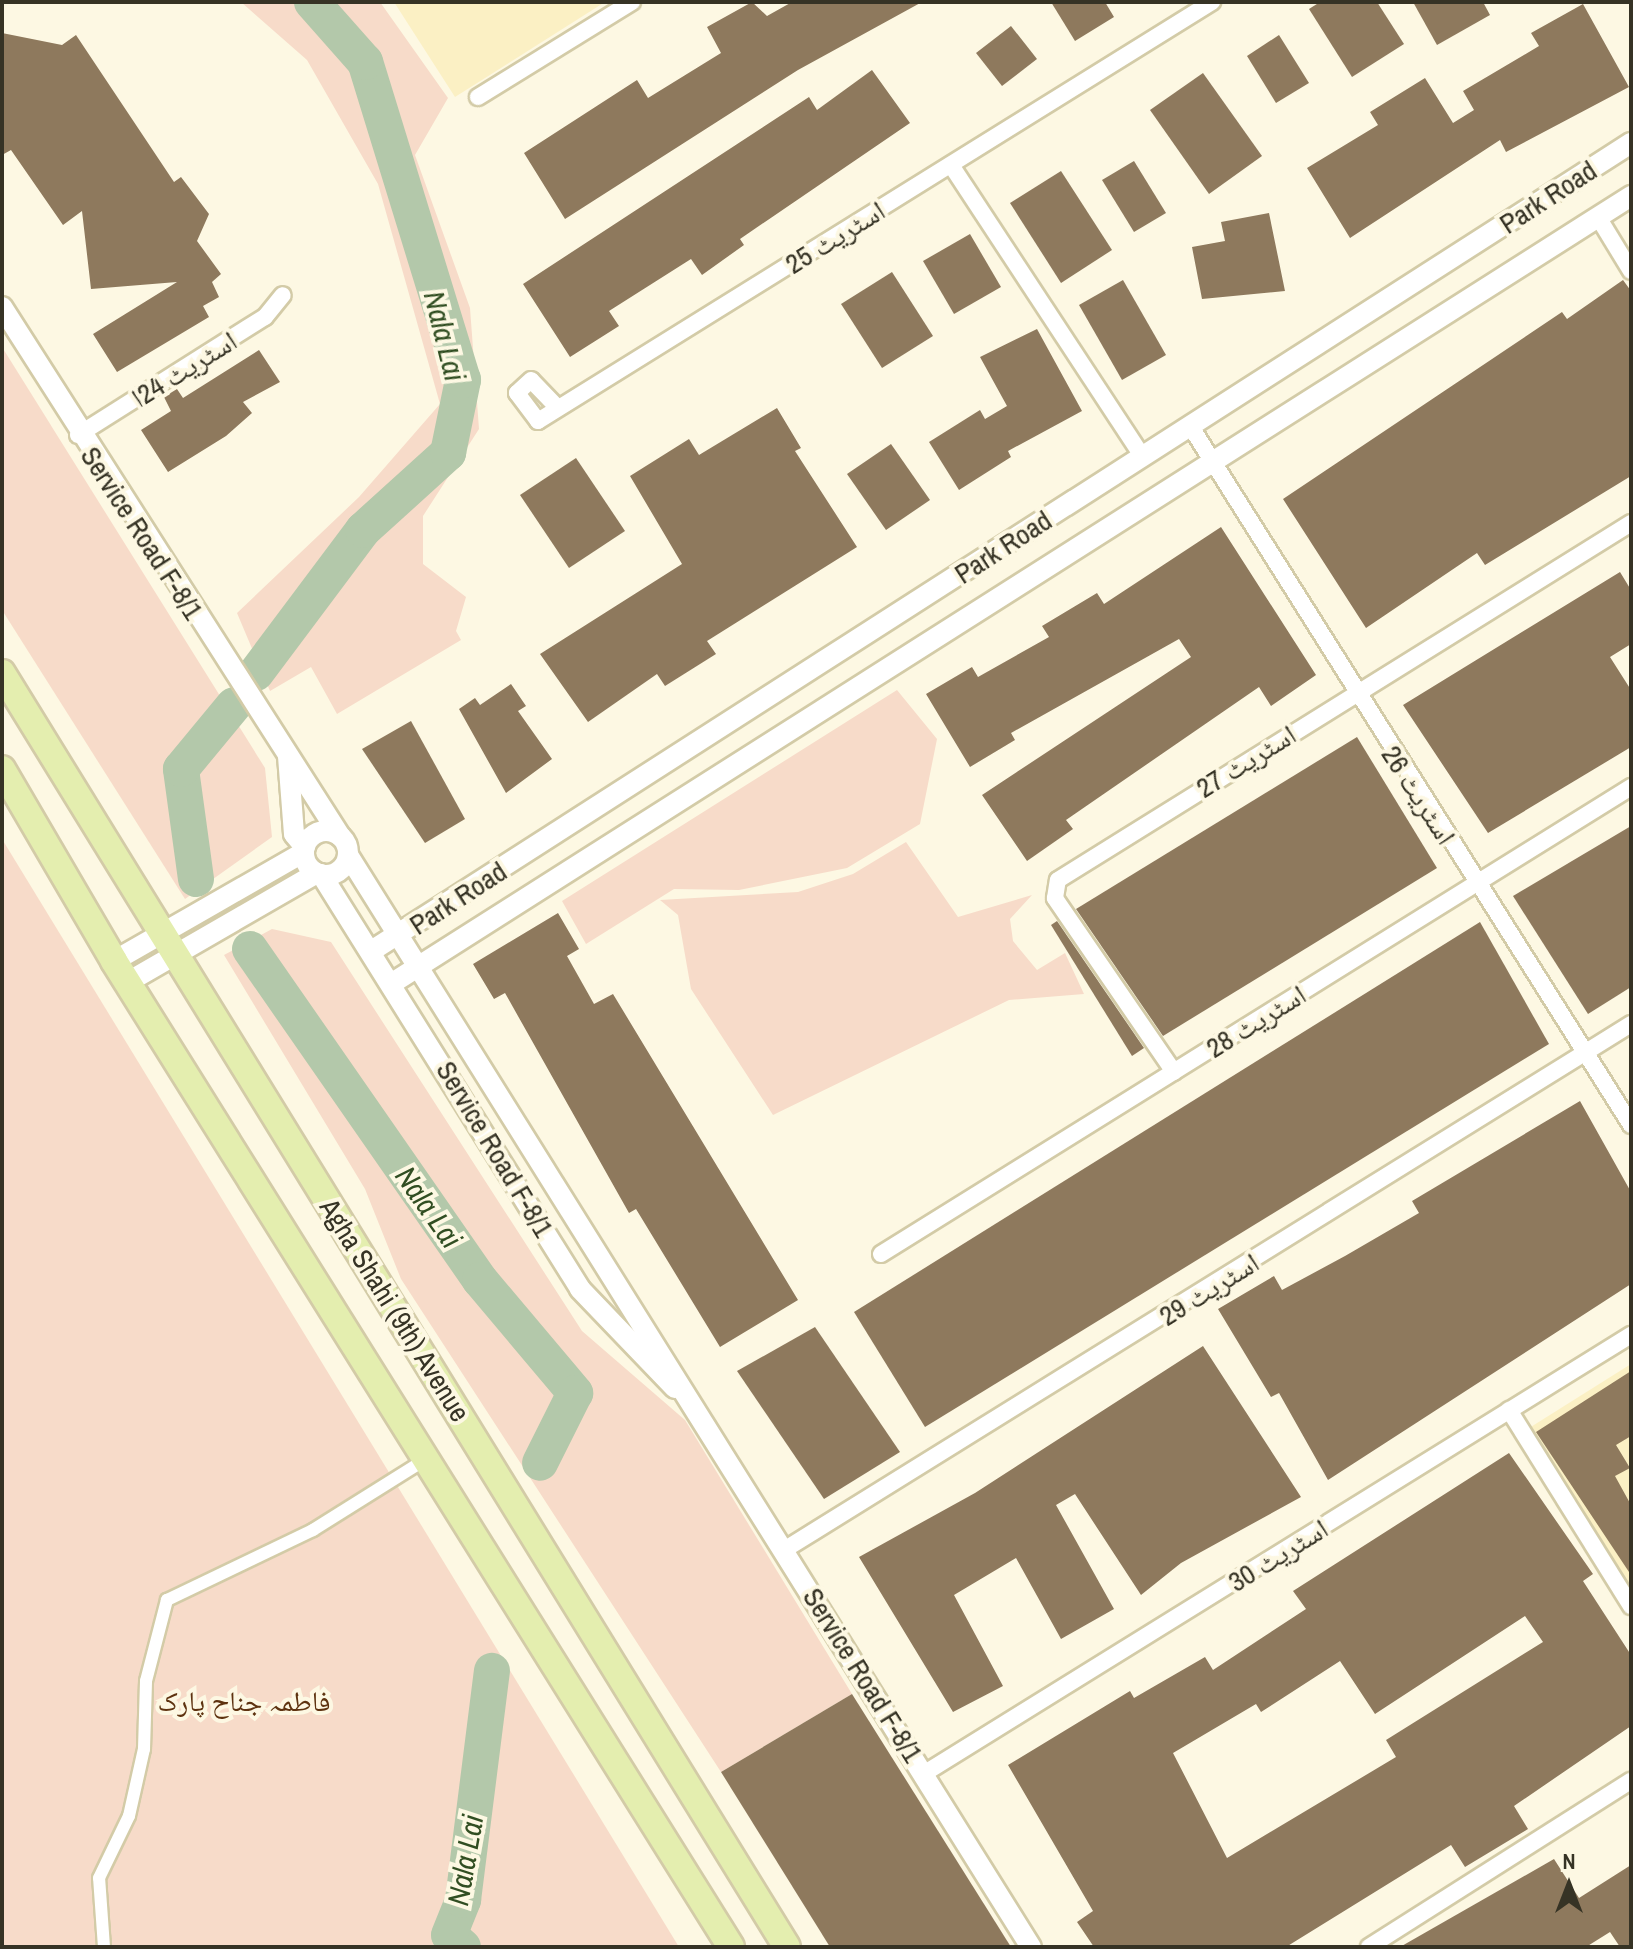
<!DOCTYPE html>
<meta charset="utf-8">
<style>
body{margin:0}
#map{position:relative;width:1633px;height:1949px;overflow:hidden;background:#fdf8e3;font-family:"Archivo Narrow","Noto Naskh Arabic",sans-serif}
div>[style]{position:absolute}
.built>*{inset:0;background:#fbf0c4}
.green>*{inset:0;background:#f7dbc9}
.river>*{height:36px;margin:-18px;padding:0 18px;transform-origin:18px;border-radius:18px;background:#b3c8aa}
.building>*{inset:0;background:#8e795d}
.roads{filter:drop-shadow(2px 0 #d3cba7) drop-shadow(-2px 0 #d3cba7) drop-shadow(0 2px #d3cba7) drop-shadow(0 -2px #d3cba7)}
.pedestrian>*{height:12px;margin:-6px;padding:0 6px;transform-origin:6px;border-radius:6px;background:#fff}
.minor>*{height:16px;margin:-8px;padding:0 8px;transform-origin:8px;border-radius:8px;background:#fff}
.tertiary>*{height:20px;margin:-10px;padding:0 10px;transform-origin:10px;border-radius:10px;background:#fff}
.tertiary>.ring{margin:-10px;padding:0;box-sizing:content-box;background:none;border:20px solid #fff;border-radius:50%}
.primary>*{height:26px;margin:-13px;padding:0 13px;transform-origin:13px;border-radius:13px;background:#e4eeaf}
span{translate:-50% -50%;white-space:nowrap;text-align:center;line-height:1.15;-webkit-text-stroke:8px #fdf8e3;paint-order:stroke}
.street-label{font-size:28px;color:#363325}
.park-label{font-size:28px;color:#5e3310}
.water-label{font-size:30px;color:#314e22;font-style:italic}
.frame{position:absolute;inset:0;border:4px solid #363325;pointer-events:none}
.north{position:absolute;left:1529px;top:1845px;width:80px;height:80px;-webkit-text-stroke:6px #fdf8e3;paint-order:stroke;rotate:0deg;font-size:22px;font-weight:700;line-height:32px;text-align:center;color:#363325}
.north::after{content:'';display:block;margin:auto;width:28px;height:36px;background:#363325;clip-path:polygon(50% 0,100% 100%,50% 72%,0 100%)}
</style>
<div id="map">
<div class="built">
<i style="clip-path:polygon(394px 2px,605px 2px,455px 97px)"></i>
<i style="clip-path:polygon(1631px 1364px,1631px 1595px,1526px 1430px)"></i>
</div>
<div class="green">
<i style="clip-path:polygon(241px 2px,380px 2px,448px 98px,415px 155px,470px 308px,479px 429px,423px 516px,423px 564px,466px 597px,456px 631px,461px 640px,337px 714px,311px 667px,270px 691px,237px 613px,359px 497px,440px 404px,378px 184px,307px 60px)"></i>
<i style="clip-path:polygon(2px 347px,265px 768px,272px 837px,185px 899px,2px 610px)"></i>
<i style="clip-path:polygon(897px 690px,937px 739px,920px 824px,847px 868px,739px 890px,674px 889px,586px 944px,562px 901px)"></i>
<i style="clip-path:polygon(2px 839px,679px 1947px,2px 1947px)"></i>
<i style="clip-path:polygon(906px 842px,958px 917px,1032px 895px,1010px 919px,1013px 941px,1037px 970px,1065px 953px,1084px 994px,1009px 1000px,773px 1115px,691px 989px,678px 915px,660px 900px,798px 892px,853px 874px)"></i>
<i style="clip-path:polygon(272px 929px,331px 942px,582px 1331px,685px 1420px,852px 1694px,721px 1772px,401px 1279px,365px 1189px,224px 955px)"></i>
</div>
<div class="river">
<i style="left:256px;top:673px;width:179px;rotate:-53.2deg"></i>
<i style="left:363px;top:530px;width:115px;rotate:-42.2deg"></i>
<i style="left:448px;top:453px;width:75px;rotate:-78.4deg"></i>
<i style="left:463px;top:380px;width:333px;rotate:-107.1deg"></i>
<i style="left:365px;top:62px;width:80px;rotate:-131.5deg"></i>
<i style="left:196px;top:879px;width:111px;rotate:-97.8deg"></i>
<i style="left:181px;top:769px;width:83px;rotate:-50.4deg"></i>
<i style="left:250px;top:949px;width:403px;rotate:55.2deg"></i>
<i style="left:480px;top:1280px;width:148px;rotate:49.9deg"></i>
<i style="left:575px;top:1393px;width:78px;rotate:116.6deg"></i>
<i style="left:463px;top:1947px;width:18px;rotate:-139deg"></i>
<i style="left:449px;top:1935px;width:38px;rotate:-68deg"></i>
<i style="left:463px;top:1900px;width:231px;rotate:-82.8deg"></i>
</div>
<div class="building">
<i style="clip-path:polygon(752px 2px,767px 16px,792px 2px,922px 2px,798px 70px,565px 219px,524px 153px,637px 80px,648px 98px,721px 53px,707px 27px)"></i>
<i style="clip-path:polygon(1051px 2px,1105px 2px,1114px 17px,1075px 41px)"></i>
<i style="clip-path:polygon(1320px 2px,1377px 2px,1404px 44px,1352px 77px,1309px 9px)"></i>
<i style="clip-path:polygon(1413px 2px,1483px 2px,1490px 15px,1437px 45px)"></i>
<i style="clip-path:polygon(1583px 4px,1629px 87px,1506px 152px,1500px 140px,1350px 238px,1307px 168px,1378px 125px,1370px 112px,1425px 78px,1453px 123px,1474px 110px,1463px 91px,1539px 46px,1531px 33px)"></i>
<i style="clip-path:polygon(1011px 26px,1037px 59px,1002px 86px,976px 53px)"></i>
<i style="clip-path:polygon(2px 33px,62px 45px,76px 35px,174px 182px,181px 177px,209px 214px,197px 241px,221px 274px,212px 282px,219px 297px,203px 306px,209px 317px,117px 372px,93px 334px,177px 282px,91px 289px,82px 211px,63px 225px,11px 150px,2px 155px)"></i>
<i style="clip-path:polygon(1279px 35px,1309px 83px,1276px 103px,1247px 56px)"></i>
<i style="clip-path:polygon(872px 70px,910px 123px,740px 239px,744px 245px,702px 275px,691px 259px,609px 311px,619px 326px,570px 357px,523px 284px,809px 97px,817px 110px)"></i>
<i style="clip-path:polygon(1203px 73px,1262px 156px,1209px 194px,1150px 110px)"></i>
<i style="clip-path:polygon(1134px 161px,1166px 213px,1134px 232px,1102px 180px)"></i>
<i style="clip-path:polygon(1061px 171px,1112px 250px,1061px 283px,1010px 203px)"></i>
<i style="clip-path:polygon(1269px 213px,1285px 291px,1202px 299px,1192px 247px,1225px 241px,1221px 222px)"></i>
<i style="clip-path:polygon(970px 234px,1001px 287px,954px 314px,923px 261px)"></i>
<i style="clip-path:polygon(892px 272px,933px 336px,882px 368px,841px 304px)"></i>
<i style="clip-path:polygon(1123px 280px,1166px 355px,1122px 380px,1079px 305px)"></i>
<i style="clip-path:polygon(1623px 280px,1631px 291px,1631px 476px,1485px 565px,1477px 553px,1366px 628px,1283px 499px,1562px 312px,1567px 319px)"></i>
<i style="clip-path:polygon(1037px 329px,1082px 411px,1008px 451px,1011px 457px,959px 490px,929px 442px,980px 410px,985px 419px,1007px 406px,980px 357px)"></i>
<i style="clip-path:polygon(259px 350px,280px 382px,243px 402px,252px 413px,226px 436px,168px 472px,141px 430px,171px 411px,164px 397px,177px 389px,183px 398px)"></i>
<i style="clip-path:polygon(777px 408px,801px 448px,795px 451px,857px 547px,707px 641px,716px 654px,665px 686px,657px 674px,588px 722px,540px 654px,682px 564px,630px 476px,689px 439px,699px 455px)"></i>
<i style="clip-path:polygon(891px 444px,930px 500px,886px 530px,847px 474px)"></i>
<i style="clip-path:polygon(576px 458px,625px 531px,569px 568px,520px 495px)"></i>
<i style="clip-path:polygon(1221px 527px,1316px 675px,1271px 706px,1259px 687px,1066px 820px,1073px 829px,1027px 861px,982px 795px,1191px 657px,1179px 639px,1011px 733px,1015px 740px,970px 767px,926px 694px,972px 667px,978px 677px,1049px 637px,1042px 626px,1097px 593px,1104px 604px)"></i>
<i style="clip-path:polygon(1620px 572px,1631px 590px,1631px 644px,1610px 657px,1631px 690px,1631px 747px,1488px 833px,1403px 705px)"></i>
<i style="clip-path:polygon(511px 684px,526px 706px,518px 711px,552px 759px,506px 793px,459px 709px,475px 698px,480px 705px)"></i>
<i style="clip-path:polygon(411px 721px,465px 819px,425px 843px,362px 749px)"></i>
<i style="clip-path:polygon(1357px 737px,1437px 868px,1163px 1036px,1076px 909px)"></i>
<i style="clip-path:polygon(1631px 826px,1631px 987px,1588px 1014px,1513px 896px)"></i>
<i style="clip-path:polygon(558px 913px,579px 949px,567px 956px,594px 1004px,613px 994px,798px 1300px,720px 1347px,636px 1209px,629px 1213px,505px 993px,494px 999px,473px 964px)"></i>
<i style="clip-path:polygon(1057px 921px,1144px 1048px,1132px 1056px,1051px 925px)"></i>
<i style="clip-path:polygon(1480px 922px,1549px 1044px,925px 1427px,854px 1312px)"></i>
<i style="clip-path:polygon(1580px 1101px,1631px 1192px,1631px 1284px,1328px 1480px,1279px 1393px,1271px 1397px,1218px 1309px,1274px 1276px,1282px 1290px,1345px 1256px,1419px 1213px,1412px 1201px)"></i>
<i style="clip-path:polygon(815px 1327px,900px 1452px,824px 1499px,737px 1371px)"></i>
<i style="clip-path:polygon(1203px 1346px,1301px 1497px,1181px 1563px,1141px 1595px,1075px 1494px,1056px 1505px,1114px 1609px,1061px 1639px,1016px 1558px,954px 1595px,1003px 1686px,953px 1712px,859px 1557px,975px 1493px)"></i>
<i style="clip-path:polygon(1631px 1371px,1631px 1436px,1616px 1445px,1630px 1468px,1615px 1476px,1631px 1505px,1631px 1575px,1536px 1432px)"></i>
<i style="clip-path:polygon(evenodd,1509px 1453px,1593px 1574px,1583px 1581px,1631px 1655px,1631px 1726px,1514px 1806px,1528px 1829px,1465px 1867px,1451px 1845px,1286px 1947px,1094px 1947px,1077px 1922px,1093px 1911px,1008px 1765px,1130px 1691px,1134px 1698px,1205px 1657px,1213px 1670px,1306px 1609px,1293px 1591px,1509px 1453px,1525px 1616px,1543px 1642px,1386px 1740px,1396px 1757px,1227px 1858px,1173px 1753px,1256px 1704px,1261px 1712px,1340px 1661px,1375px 1714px,1525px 1616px)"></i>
<i style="clip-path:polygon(852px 1694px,1011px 1947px,830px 1947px,721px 1772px)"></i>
<i style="clip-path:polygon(1554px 1859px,1579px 1898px,1631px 1865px,1631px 1947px,1620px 1947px,1610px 1932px,1586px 1947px,1400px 1947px)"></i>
</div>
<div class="roads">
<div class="pedestrian">
<i style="left:104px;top:1947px;width:69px;rotate:-94.1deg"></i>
<i style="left:99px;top:1878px;width:69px;rotate:-64.2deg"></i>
<i style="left:129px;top:1816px;width:69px;rotate:-77.4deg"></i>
<i style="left:144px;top:1749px;width:68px;rotate:-88.3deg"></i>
<i style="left:146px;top:1681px;width:84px;rotate:-75.5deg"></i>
<i style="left:167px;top:1600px;width:162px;rotate:-25.6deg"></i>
<i style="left:313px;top:1530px;width:133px;rotate:-32.1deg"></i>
</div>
<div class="minor">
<i style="left:478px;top:97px;width:181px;rotate:-31.7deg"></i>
<i style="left:951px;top:165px;width:349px;rotate:56.7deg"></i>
<i style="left:1598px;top:217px;width:63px;rotate:58.6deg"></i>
<i style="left:557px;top:407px;width:37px;rotate:-134deg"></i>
<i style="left:531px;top:380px;width:19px;rotate:137deg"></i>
<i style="left:517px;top:393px;width:35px;rotate:53deg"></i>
<i style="left:538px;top:421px;width:794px;rotate:-31.87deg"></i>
<i style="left:1191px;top:427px;width:825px;rotate:57.77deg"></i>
<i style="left:78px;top:435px;width:221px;rotate:-32.3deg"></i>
<i style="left:265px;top:317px;width:28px;rotate:-51deg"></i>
<i style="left:1174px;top:1072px;width:211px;rotate:-124.4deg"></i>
<i style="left:1055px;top:898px;width:18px;rotate:-81deg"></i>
<i style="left:1058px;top:880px;width:675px;rotate:-31.92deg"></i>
<i style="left:881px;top:1254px;width:884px;rotate:-31.91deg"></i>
<i style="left:1509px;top:1410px;width:231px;rotate:58.1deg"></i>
<i style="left:784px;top:1550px;width:997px;rotate:-31.84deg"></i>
<i style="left:925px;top:1773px;width:831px;rotate:-31.82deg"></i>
<i style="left:1369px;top:1947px;width:310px;rotate:-32.4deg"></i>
</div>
<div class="tertiary">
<i style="left:2px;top:307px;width:628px;rotate:57.42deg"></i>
<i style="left:288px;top:756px;width:78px;rotate:85.6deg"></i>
<i style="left:294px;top:834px;width:17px;rotate:50deg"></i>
<i class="ring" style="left:304px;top:831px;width:24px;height:24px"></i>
<i style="left:348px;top:855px;width:1288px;rotate:57.98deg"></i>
<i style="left:321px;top:874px;width:489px;rotate:58deg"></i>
<i style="left:580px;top:1289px;width:137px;rotate:46.2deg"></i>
<i style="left:373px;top:950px;width:1495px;rotate:-32.68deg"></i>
<i style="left:114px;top:961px;width:219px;rotate:-29.8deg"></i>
<i style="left:128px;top:982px;width:218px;rotate:-30deg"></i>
<i style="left:394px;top:982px;width:1466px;rotate:-32.43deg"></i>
</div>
<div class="primary">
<i style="left:2px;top:673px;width:1496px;rotate:58.36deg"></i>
<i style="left:2px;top:769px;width:222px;rotate:59.7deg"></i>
<i style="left:114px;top:961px;width:1163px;rotate:57.96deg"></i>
</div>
</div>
<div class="street-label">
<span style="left:1548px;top:197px;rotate:-33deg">Park Road</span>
<span style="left:835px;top:237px;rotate:-32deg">اسٹریٹ 25</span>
<span style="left:184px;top:369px;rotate:-32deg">اسٹریٹ 24ا</span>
<span style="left:142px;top:533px;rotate:57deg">Service Road F-8/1</span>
<span style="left:1003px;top:547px;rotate:-33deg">Park Road</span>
<span style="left:1246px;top:761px;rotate:-32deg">اسٹریٹ 27</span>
<span style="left:1419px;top:795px;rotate:57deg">اسٹریٹ 26</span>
<span style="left:458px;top:898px;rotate:-33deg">Park Road</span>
<span style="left:1256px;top:1021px;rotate:-32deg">اسٹریٹ 28</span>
<span style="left:495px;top:1149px;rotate:59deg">Service Road F-8/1</span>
<span style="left:1209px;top:1289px;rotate:-32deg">اسٹریٹ 29</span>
<span style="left:395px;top:1310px;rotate:58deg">Agha Shahi (9th) Avenue</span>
<span style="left:1278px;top:1555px;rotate:-32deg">اسٹریٹ 30</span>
<span style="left:863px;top:1675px;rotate:58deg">Service Road F-8/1</span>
</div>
<div class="park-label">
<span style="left:244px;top:1701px">فاطمہ جناح پارک</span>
</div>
<div class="water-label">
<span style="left:445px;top:336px;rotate:76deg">Nala Lai</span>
<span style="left:429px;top:1207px;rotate:55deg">Nala Lai</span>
<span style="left:465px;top:1860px;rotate:-80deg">Nala Lai</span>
</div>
<div class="frame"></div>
<div class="north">N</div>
</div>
